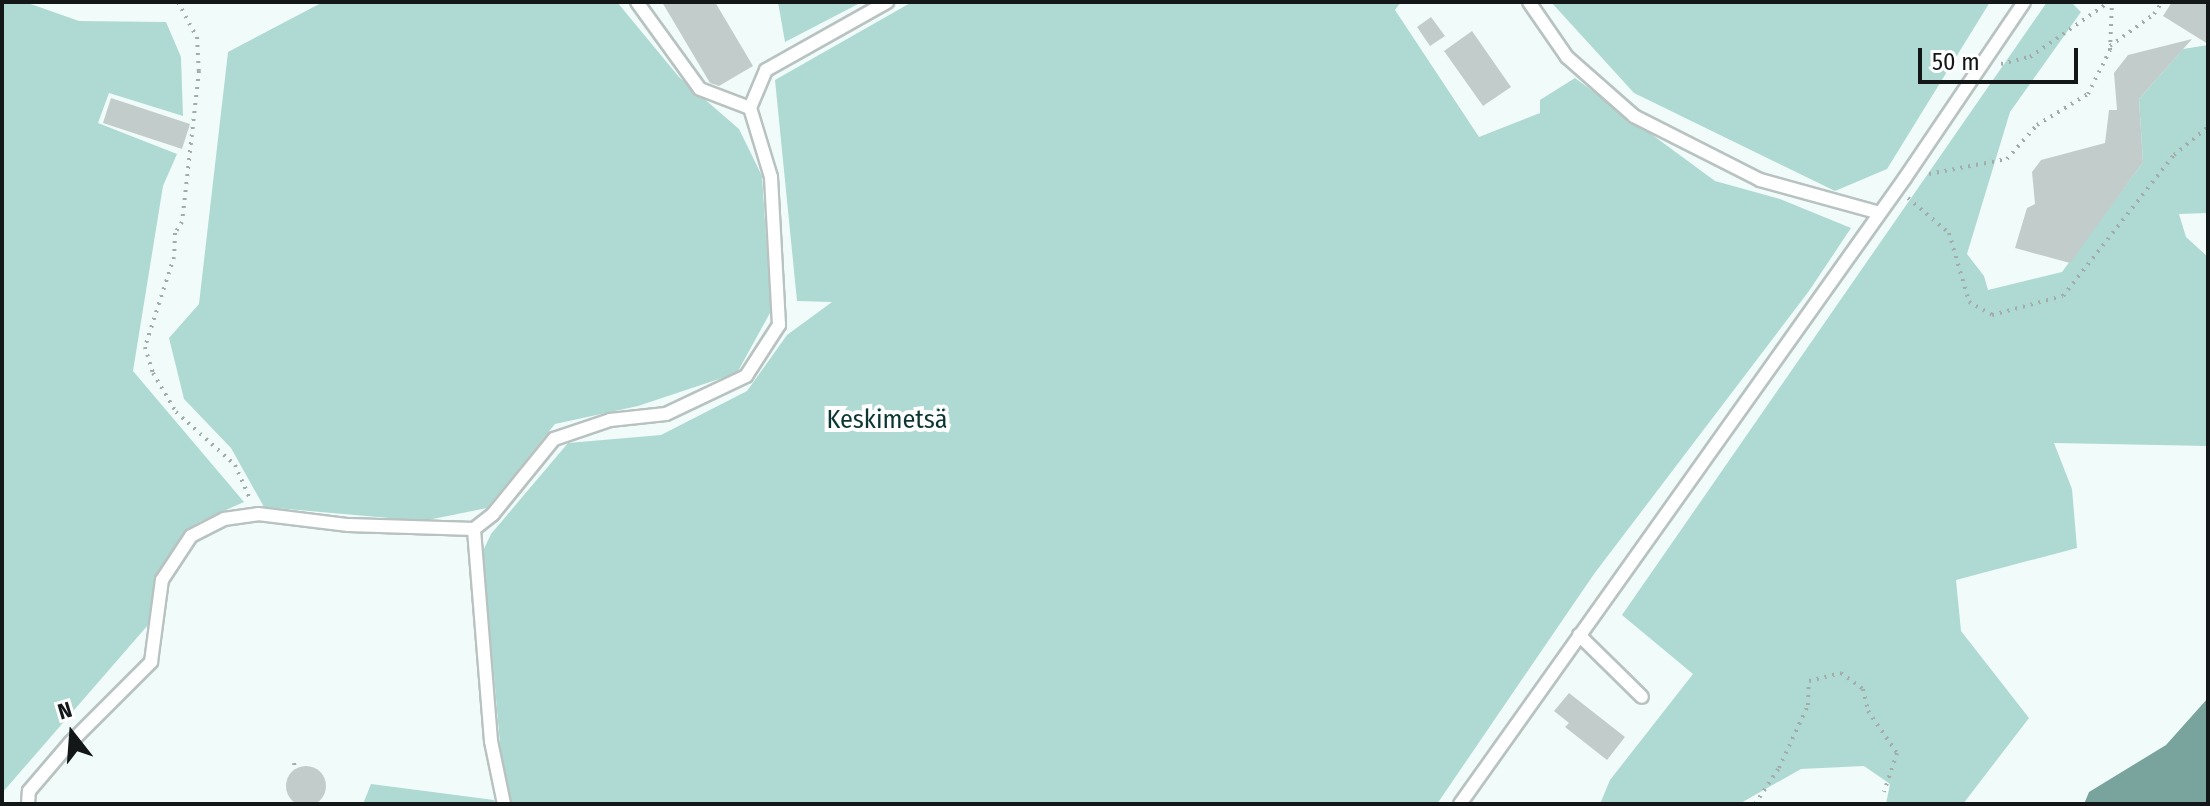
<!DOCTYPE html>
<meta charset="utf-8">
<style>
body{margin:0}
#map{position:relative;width:2210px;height:806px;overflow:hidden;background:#f1fcfa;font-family:"Fira Sans Condensed",sans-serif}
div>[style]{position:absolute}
.green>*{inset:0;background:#afd9d3}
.water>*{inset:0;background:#79a49e}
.building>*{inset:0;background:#c2cdcb}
.round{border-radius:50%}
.path>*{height:4px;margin-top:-2px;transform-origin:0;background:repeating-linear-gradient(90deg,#a3acaa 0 2px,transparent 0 8px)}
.roads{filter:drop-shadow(2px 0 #b8c3c1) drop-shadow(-2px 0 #b8c3c1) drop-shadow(0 2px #b8c3c1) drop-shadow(0 -2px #b8c3c1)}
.lane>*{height:12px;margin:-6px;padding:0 6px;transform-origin:6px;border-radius:6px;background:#fff}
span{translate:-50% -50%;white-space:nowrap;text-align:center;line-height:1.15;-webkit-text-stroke:8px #fff;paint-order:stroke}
.park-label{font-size:26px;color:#0b3632}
.frame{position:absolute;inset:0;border:4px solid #131717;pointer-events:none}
.north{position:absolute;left:32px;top:694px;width:80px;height:80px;-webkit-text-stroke:6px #fff;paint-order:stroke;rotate:343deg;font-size:22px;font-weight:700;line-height:32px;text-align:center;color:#131717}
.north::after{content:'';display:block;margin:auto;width:28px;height:36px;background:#131717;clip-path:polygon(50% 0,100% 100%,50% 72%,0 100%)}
.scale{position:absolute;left:1918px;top:48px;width:160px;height:36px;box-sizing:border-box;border:4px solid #131717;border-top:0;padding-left:10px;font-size:24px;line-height:28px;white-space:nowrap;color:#131717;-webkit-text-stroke:6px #fff;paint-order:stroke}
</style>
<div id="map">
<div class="green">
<i style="clip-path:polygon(2px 2px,25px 2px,79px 21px,166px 22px,181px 57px,183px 116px,109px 93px,98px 123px,177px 154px,163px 186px,133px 371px,244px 502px,199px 522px,181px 537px,159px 572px,148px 625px,2px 793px)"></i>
<i style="clip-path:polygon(323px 2px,617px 2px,679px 77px,739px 129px,762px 176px,771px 311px,737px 373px,638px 406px,555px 424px,487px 508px,423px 521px,264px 507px,231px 448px,184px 399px,169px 338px,199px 304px,228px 52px)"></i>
<i style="clip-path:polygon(778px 2px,862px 2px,785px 42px)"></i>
<i style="clip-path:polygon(912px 2px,1401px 2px,1395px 10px,1479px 137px,1540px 113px,1540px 100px,1575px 78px,1715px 181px,1780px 199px,1851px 228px,1809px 291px,1594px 574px,1437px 804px,513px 804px,504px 789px,483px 551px,491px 534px,568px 443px,661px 435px,747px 391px,787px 335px,832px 302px,797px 301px,775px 80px)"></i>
<i style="clip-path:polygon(1551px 2px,1990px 2px,1887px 169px,1835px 191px,1634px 93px)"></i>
<i style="clip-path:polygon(2047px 2px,2071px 2px,2081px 12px,2010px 112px,1967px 254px,1984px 276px,1988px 290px,2062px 272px,2143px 162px,2139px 99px,2183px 49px,2208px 45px,2208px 213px,2179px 214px,2186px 237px,2208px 257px,2208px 446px,2054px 443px,2072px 489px,2077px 548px,1956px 580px,1961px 631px,2029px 718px,1963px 804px,1886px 804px,1890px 784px,1864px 766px,1801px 769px,1739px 804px,1600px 804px,1610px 780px,1693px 674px,1622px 615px)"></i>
<i style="clip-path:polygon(371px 784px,494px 800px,496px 804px,363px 804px)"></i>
</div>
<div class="water">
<i style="clip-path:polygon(2208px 698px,2208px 804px,2084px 804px,2089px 792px,2166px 745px)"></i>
</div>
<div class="building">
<i style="clip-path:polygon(662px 2px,715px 2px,753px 66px,719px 86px,710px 83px)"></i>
<i style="clip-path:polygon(2172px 2px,2208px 2px,2208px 44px,2163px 16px)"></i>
<i style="clip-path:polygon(1431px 17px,1445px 36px,1430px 46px,1417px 27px)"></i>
<i style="clip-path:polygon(1472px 31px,1511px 87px,1483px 106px,1444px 51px)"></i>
<i style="clip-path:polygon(2192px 39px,2139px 99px,2143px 162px,2070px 263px,2015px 248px,2027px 208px,2035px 204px,2032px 172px,2041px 160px,2105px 143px,2109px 110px,2117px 110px,2114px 73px,2128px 55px)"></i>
<i style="clip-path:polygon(111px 98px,190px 124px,182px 149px,103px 123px)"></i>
<i style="clip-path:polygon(1569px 693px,1625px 737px,1607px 760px,1565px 727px,1569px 723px,1554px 711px)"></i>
<i class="round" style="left:286px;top:766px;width:40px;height:40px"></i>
</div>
<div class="path">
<i style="left:178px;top:2px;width:40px;rotate:62deg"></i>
<i style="left:197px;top:37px;width:34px;rotate:87deg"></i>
<i style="left:199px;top:71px;width:152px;rotate:96.4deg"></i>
<i style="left:182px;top:222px;width:13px;rotate:122deg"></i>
<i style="left:175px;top:233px;width:24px;rotate:92deg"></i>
<i style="left:174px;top:257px;width:95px;rotate:107.9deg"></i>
<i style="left:145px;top:347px;width:27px;rotate:73deg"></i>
<i style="left:153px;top:373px;width:45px;rotate:59.5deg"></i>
<i style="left:176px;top:412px;width:79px;rotate:41.9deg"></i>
<i style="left:235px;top:465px;width:39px;rotate:66deg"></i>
<i style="left:2110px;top:46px;width:54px;rotate:-36deg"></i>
<i style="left:2154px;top:14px;width:14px;rotate:-56deg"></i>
<i style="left:2001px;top:64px;width:30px;rotate:-14deg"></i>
<i style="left:2030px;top:57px;width:96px;rotate:-34.8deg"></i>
<i style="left:1929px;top:174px;width:79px;rotate:-10.9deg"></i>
<i style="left:2007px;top:159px;width:45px;rotate:-48.6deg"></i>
<i style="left:2037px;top:125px;width:60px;rotate:-31.3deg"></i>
<i style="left:2088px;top:94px;width:49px;rotate:-63.4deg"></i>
<i style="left:2110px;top:50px;width:48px;rotate:-87.6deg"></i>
<i style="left:1908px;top:198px;width:54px;rotate:40.5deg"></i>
<i style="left:1949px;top:233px;width:72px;rotate:73.8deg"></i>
<i style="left:1969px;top:302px;width:26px;rotate:29deg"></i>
<i style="left:1992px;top:315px;width:73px;rotate:-15deg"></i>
<i style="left:2063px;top:296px;width:179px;rotate:-51.8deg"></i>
<i style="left:2174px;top:155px;width:44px;rotate:-39.5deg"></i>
<i style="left:294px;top:763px;width:5px;rotate:79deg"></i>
<i style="left:1755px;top:804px;width:43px;rotate:-56.3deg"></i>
<i style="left:1779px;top:768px;width:69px;rotate:-65.3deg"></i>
<i style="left:1808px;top:705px;width:24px;rotate:-88deg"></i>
<i style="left:1809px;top:681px;width:33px;rotate:-14deg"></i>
<i style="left:1841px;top:673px;width:27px;rotate:36deg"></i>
<i style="left:1863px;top:689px;width:23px;rotate:77deg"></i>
<i style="left:1868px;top:711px;width:51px;rotate:55.4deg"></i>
<i style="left:1897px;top:753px;width:41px;rotate:108.4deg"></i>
</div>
<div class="roads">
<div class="lane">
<i style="left:637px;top:2px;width:107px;rotate:54.1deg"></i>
<i style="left:700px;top:89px;width:53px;rotate:20.8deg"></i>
<i style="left:1529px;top:2px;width:67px;rotate:55.4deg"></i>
<i style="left:1567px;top:57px;width:89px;rotate:41.4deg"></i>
<i style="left:1634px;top:116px;width:141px;rotate:26.9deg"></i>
<i style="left:1760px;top:180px;width:124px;rotate:15.4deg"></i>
<i style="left:1579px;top:635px;width:88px;rotate:44.5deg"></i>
<i style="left:28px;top:804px;width:13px;rotate:-86deg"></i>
<i style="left:29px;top:791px;width:63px;rotate:-49.5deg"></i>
<i style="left:70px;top:743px;width:115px;rotate:-45deg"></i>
<i style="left:151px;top:662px;width:83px;rotate:-82.4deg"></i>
<i style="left:162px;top:580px;width:53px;rotate:-56.6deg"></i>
<i style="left:191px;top:536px;width:37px;rotate:-27deg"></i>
<i style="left:224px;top:519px;width:34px;rotate:-8deg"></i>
<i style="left:258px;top:514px;width:91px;rotate:7deg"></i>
<i style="left:348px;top:525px;width:126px;rotate:1.8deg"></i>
<i style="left:504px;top:804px;width:64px;rotate:-101.7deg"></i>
<i style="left:491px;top:741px;width:213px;rotate:-94.6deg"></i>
<i style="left:474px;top:529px;width:24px;rotate:-38deg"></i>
<i style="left:493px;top:514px;width:97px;rotate:-50.9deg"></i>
<i style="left:554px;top:439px;width:59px;rotate:-18.7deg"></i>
<i style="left:610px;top:420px;width:56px;rotate:-6.1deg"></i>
<i style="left:666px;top:414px;width:89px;rotate:-25.4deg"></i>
<i style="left:746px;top:376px;width:61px;rotate:-57.1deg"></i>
<i style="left:779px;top:325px;width:148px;rotate:-93.1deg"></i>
<i style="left:771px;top:177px;width:72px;rotate:-106.9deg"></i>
<i style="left:750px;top:108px;width:41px;rotate:-67.2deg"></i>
<i style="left:766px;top:70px;width:139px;rotate:-29.3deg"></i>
<i style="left:1460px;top:804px;width:768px;rotate:-54.59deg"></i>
<i style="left:1905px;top:178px;width:212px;rotate:-55.9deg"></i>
</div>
</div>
<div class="park-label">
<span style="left:887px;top:420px">Keskimetsä</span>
</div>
<div class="frame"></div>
<div class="north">N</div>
<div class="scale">50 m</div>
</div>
